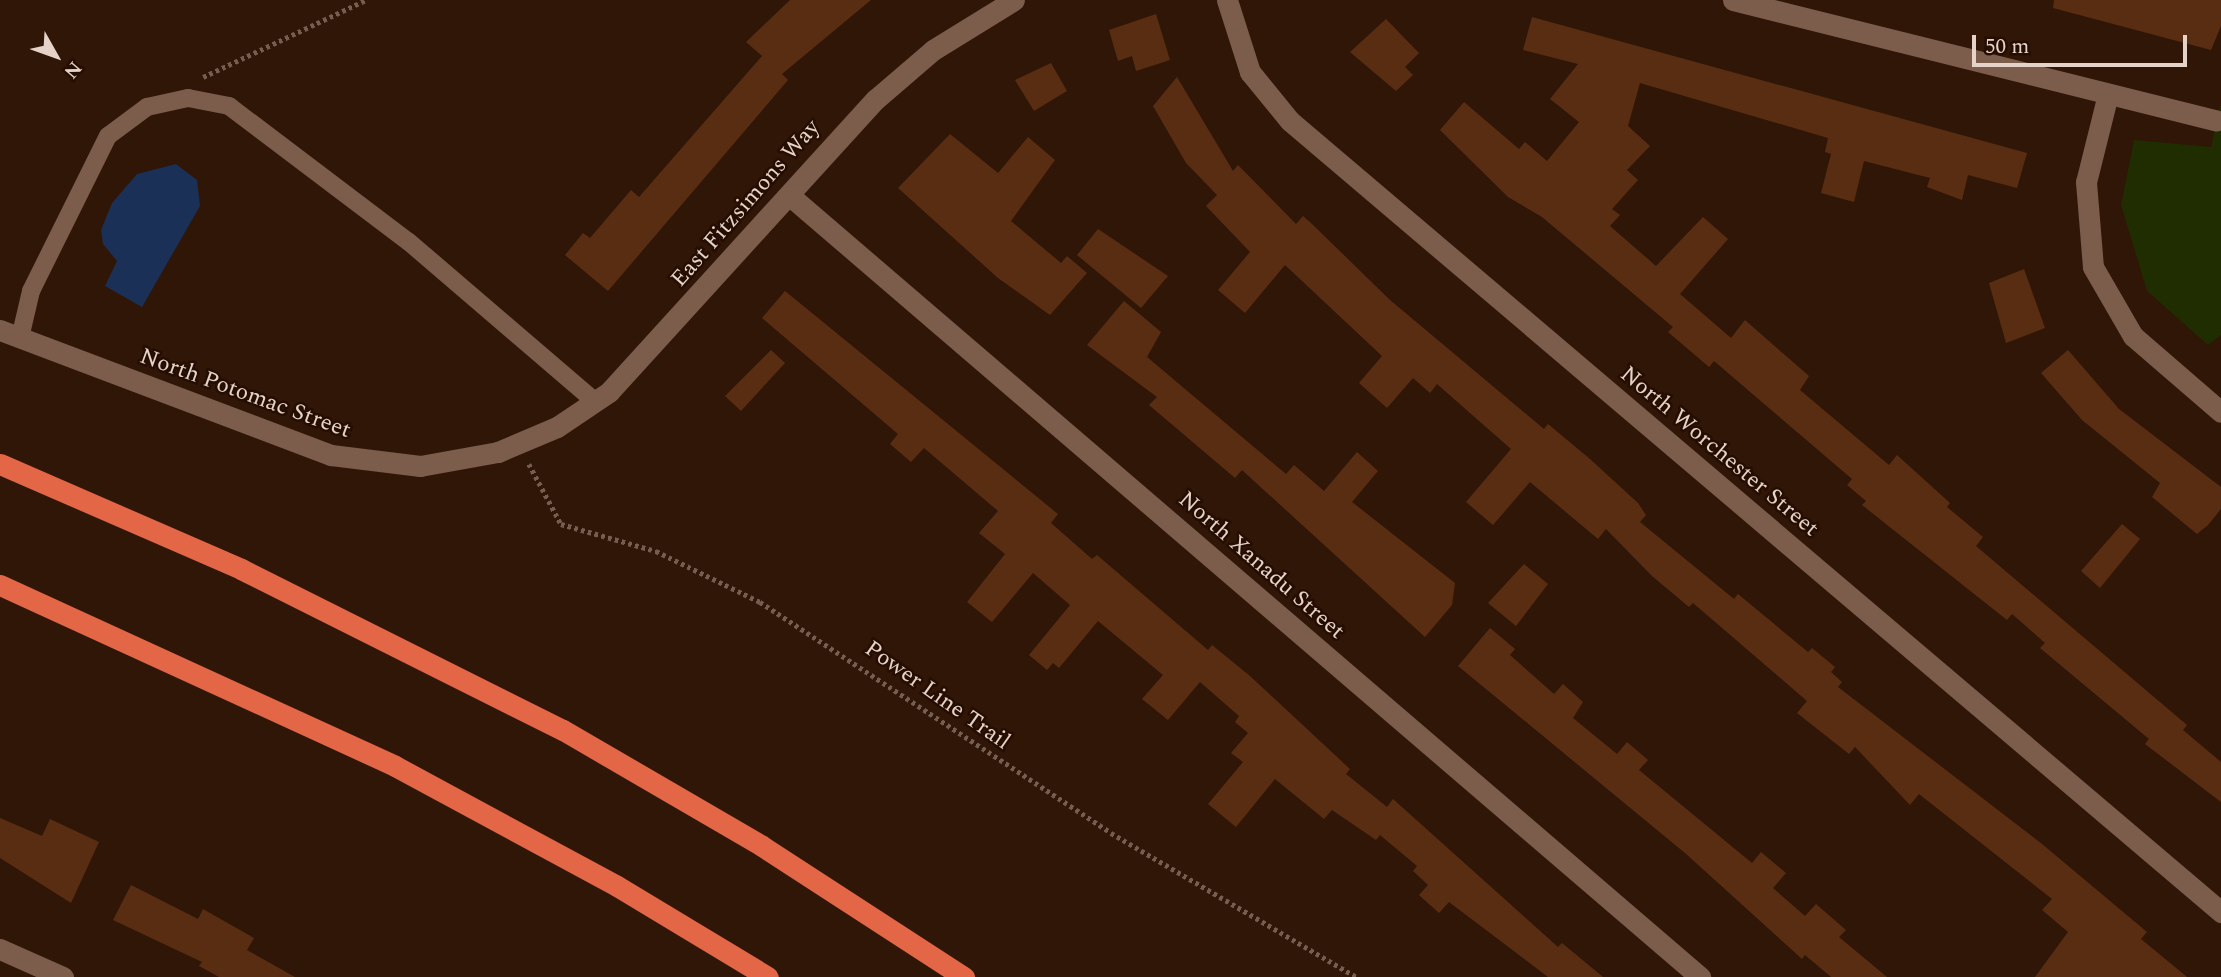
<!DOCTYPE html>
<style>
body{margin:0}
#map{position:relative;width:2221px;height:977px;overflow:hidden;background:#301606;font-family:Spectral,serif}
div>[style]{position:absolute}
.green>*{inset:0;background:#1f2d00}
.water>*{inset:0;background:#1a3056}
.building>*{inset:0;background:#592d12}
.path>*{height:4.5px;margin-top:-2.25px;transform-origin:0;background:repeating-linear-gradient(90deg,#755e51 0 3.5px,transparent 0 7px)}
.service>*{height:18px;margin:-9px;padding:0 9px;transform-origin:9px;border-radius:9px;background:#7c5c4b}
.minor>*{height:21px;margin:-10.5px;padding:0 10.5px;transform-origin:10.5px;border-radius:10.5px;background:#7c5c4b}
.motorway>*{height:21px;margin:-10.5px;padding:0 10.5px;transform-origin:10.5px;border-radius:10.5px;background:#e36747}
span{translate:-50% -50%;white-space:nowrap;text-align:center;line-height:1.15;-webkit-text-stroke:5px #260d01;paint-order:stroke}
.street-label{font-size:23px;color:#e5d3c9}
.north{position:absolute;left:21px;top:21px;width:70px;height:70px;-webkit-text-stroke:5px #260d01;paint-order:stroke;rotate:130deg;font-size:19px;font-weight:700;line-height:28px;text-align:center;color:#e5d3c9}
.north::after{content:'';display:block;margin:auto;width:24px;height:32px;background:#e5d3c9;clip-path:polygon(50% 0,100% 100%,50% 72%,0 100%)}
.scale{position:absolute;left:1972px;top:35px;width:215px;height:32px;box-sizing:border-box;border:4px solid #e5d3c9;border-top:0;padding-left:9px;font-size:21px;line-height:24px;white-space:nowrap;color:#e5d3c9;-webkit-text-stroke:5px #260d01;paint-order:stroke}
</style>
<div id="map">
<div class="green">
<i style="clip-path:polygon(2221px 102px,2221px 335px,2208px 345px,2147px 291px,2121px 205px,2134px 140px,2211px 147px)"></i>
</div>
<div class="water">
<i style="clip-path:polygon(176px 164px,197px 180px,200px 206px,142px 307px,105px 286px,117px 261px,103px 244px,101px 230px,112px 203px,137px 174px)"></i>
</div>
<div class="building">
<i style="clip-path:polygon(790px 0,871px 0,782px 74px,788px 80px,608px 291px,565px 255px,583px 233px,590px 238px,631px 190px,639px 197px,762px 56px,746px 42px)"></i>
<i style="clip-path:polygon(2054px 0,2221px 0,2221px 26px,2211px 50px,2053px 8px)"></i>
<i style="clip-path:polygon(1156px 14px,1170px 60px,1136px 71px,1132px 56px,1118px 61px,1109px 30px)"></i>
<i style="clip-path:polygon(1532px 17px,2027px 153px,2017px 188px,1968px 175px,1962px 200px,1927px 187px,1930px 178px,1864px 161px,1854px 202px,1821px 193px,1831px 154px,1825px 152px,1828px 138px,1640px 83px,1628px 126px,1650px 146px,1627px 170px,1638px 180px,1612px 209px,1620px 215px,1610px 226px,1656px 266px,1703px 217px,1728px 239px,1680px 294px,1731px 338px,1745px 320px,1809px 376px,1800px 390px,1889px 465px,1897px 455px,1950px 503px,1947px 507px,1983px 537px,1976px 546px,2187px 725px,2183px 730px,2221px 762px,2221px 802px,2145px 744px,2149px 739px,2040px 648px,2045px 643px,2012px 614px,2007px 620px,1862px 505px,1866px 501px,1847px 485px,1852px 479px,1714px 361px,1709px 367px,1668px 332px,1673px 327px,1542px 217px,1508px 197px,1440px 130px,1464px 102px,1519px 149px,1525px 142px,1547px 161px,1579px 122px,1550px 99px,1578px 64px,1523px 50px)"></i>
<i style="clip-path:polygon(1386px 19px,1419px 53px,1405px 67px,1413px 75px,1396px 91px,1350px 52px)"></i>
<i style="clip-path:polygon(1051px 63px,1067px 91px,1034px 111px,1015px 80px)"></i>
<i style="clip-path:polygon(1177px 77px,1233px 171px,1238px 165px,1296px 224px,1303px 216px,1311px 223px,1390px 300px,1544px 429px,1548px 424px,1590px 459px,1638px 503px,1646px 515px,1640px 522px,1734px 599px,1738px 594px,1808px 652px,1812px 648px,1835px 667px,1831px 672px,1842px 682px,1838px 687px,2042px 844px,2147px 932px,2141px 939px,2187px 977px,2035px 977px,2068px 932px,2042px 910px,2052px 899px,1919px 794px,1910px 805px,1855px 747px,1849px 754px,1797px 713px,1807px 701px,1693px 603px,1689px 607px,1652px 576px,1606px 529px,1598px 539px,1530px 482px,1493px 525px,1466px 502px,1511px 449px,1437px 384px,1430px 393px,1413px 378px,1387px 408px,1359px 383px,1382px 356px,1285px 265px,1245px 313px,1218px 290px,1250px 252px,1206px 206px,1217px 195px,1186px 163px,1153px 106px)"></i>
<i style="clip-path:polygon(950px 134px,998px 173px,1028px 137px,1055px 160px,1011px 221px,1061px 263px,1067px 256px,1087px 273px,1050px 315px,998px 278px,898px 188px)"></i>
<i style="clip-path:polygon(1098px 229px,1168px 276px,1141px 308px,1077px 255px)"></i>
<i style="clip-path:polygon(2024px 269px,2045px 328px,2006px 343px,1989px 283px)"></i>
<i style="clip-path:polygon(785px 291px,1058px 514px,1051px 523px,1092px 559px,1097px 555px,1208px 650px,1212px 645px,1250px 676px,1350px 769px,1346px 774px,1387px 807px,1393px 799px,1558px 947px,1562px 943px,1603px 977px,1548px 977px,1449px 902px,1439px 913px,1419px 895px,1428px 885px,1413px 871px,1417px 866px,1380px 835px,1376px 840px,1332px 810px,1324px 819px,1275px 779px,1236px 827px,1208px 804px,1243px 762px,1231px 753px,1248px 733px,1235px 722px,1239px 716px,1200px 682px,1168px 720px,1142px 699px,1163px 675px,1098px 621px,1059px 668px,1053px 663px,1047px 670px,1029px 655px,1070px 605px,1033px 573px,992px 622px,967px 602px,1005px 554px,979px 533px,998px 511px,924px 448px,911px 462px,890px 444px,898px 434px,762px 318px)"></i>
<i style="clip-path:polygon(1124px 301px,1161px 332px,1147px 357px,1286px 474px,1294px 465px,1324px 491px,1357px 452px,1378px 471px,1352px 502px,1455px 583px,1452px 605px,1425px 637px,1242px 470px,1235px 478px,1149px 405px,1157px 397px,1087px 345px)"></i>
<i style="clip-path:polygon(771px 350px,785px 363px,741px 411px,725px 396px)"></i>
<i style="clip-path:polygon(2068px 350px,2119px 409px,2221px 487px,2221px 509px,2208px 525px,2197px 534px,2152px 497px,2160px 483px,2082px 420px,2041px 373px)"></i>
<i style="clip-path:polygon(2122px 524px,2140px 539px,2100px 588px,2081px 571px)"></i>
<i style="clip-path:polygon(1524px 564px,1548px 584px,1516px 626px,1488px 603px)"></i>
<i style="clip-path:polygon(1490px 628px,1515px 649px,1510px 655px,1554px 694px,1563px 684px,1583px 702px,1573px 718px,1617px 754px,1627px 742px,1648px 760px,1639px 770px,1752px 863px,1761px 852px,1786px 873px,1773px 888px,1805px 916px,1816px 904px,1846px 930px,1839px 937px,1887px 977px,1831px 977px,1805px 955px,1802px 959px,1685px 853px,1458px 666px)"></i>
<i style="clip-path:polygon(0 818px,42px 836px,50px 819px,99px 842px,71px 903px,0 858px)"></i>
<i style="clip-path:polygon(131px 885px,198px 919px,203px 909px,254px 938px,247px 950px,295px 977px,219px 977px,199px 966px,202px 962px,113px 920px)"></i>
</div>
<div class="path">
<i style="left:203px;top:77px;width:180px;rotate:-25.3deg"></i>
<i style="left:529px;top:464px;width:68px;rotate:61.9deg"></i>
<i style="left:561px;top:524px;width:99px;rotate:15.9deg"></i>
<i style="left:656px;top:551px;width:116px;rotate:26.1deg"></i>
<i style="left:760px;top:602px;width:420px;rotate:33.3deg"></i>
<i style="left:1111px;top:833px;width:284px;rotate:30.4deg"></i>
</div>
<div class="service">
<i style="left:20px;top:338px;width:48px;rotate:-76.8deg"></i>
<i style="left:31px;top:291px;width:173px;rotate:-63.6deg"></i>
<i style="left:108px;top:136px;width:49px;rotate:-36.6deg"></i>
<i style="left:147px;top:107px;width:42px;rotate:-12.4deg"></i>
<i style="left:188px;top:98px;width:42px;rotate:11deg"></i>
<i style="left:229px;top:106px;width:226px;rotate:37.1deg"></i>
<i style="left:409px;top:242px;width:246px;rotate:40.6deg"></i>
</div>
<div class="minor">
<i style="left:1227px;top:0;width:76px;rotate:72.3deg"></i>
<i style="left:1250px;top:72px;width:63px;rotate:50.8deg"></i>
<i style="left:1290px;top:121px;width:1222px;rotate:40.35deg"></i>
<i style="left:1733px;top:0;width:498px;rotate:14deg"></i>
<i style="left:2108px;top:94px;width:91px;rotate:104deg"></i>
<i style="left:2086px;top:182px;width:85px;rotate:85.3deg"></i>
<i style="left:2093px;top:267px;width:80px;rotate:59.9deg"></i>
<i style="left:2133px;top:336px;width:116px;rotate:40.8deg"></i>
<i style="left:789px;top:195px;width:1201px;rotate:40.64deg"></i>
<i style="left:0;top:330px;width:354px;rotate:20.7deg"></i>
<i style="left:331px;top:455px;width:90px;rotate:7deg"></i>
<i style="left:420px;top:466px;width:79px;rotate:-10.2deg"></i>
<i style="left:498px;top:452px;width:64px;rotate:-23deg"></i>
<i style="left:557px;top:427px;width:63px;rotate:-33.9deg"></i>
<i style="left:609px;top:392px;width:396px;rotate:-47.7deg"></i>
<i style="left:876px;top:99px;width:75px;rotate:-40.7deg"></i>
<i style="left:933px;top:50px;width:95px;rotate:-31.7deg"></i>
<i style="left:0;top:949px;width:69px;rotate:24deg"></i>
</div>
<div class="motorway">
<i style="left:0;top:464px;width:263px;rotate:23.5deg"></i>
<i style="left:241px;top:569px;width:360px;rotate:26.6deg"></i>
<i style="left:563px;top:730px;width:230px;rotate:30.2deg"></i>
<i style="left:762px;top:846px;width:241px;rotate:33deg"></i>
<i style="left:0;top:585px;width:434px;rotate:24.6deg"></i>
<i style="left:395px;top:766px;width:252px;rotate:28.4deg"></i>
<i style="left:617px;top:886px;width:176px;rotate:31.1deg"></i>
</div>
<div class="street-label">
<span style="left:746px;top:204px;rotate:-49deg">East Fitzsimons Way</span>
<span style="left:245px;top:394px;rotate:20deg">North Potomac Street</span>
<span style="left:1719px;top:452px;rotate:40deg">North Worchester Street</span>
<span style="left:1261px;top:566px;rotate:41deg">North Xanadu Street</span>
<span style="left:937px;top:696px;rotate:35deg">Power Line Trail</span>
</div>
<div class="north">N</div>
<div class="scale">50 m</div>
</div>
